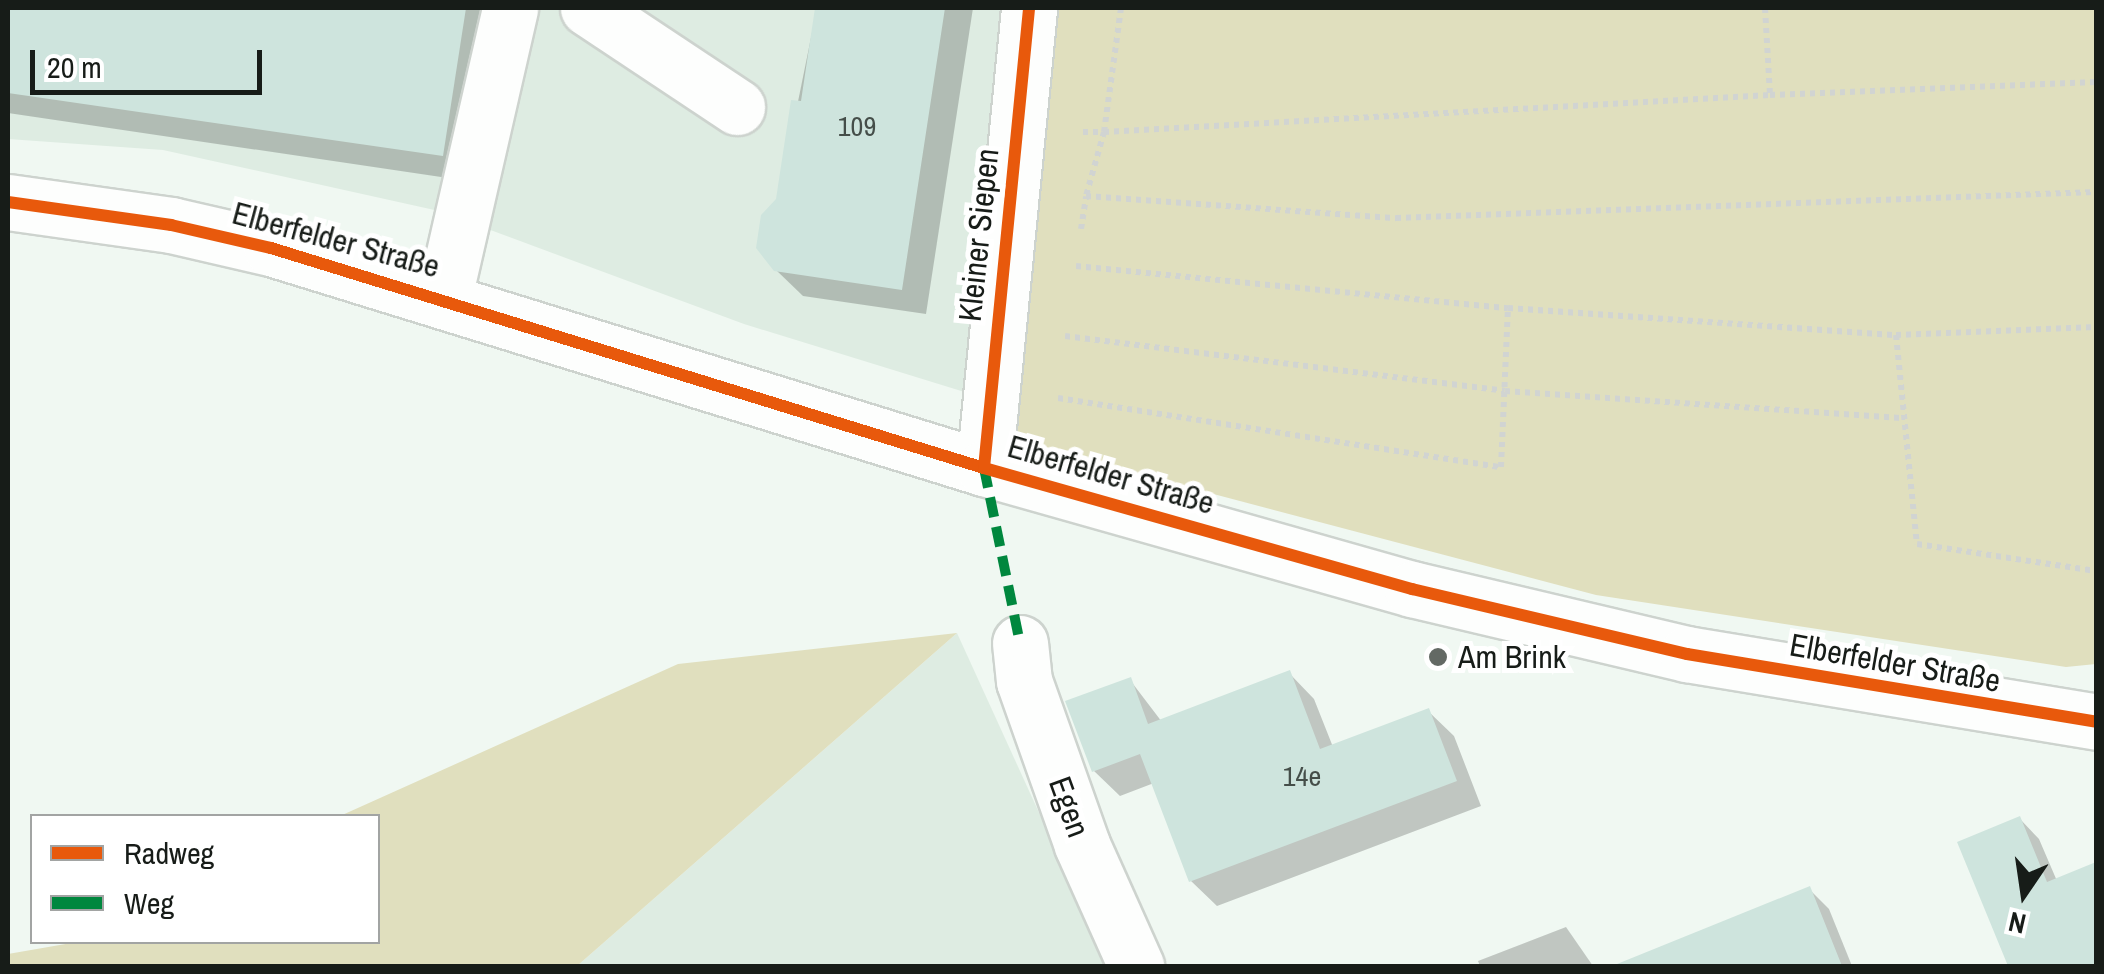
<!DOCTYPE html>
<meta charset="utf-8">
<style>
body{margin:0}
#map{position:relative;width:2104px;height:974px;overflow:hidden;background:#f0f8f2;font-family:"Archivo Narrow",sans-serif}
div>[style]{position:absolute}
.built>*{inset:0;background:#deece2}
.green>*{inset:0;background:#e0dfbe}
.shadow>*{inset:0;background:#0003}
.building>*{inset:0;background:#cee4dd}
.path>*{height:6px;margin-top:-3px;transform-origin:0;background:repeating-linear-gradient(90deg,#d1d4d2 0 5px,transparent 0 10px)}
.roads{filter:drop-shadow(2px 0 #cdd3ce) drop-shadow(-2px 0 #cdd3ce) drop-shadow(0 2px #cdd3ce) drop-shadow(0 -2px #cdd3ce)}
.minor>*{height:55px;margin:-27.5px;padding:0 27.5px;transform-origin:27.5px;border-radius:27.5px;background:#fdfefd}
.major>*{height:55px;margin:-27.5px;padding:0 27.5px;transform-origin:27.5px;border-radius:27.5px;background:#fdfefd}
.quiet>*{height:10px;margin-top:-5px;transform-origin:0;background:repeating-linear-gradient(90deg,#00873e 0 20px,transparent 0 30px)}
.cycleway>*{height:12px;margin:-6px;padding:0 6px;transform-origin:6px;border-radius:6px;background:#e8590c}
.dots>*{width:28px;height:28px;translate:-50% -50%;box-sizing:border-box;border:5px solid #fff;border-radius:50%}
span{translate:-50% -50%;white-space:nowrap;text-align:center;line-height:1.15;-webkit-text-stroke:10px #fff;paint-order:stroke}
.number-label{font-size:28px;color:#454e49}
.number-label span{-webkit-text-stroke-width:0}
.street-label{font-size:32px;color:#171c18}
.poi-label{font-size:32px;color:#171c18}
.left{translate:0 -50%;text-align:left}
.frame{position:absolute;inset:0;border:10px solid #171c18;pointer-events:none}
.legend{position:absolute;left:30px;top:814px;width:350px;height:130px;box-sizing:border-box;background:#fff;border:2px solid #a2a4a3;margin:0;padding:12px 18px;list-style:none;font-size:30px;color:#171c18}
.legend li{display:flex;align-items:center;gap:20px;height:50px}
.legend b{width:50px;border:2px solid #a2a4a3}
.north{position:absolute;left:1974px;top:844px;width:100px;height:100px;-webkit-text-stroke:8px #fff;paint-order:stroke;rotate:193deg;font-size:28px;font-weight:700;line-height:40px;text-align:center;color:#171c18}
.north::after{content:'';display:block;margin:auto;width:35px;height:45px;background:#171c18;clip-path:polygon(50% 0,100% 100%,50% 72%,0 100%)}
.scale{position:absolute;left:30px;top:50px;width:232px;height:45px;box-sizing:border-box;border:5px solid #171c18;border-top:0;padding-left:12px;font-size:30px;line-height:35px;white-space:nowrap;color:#171c18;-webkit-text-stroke:8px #fff;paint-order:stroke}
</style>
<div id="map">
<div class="built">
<i style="clip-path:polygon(8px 8px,1012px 8px,971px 394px,744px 324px,439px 211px,163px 150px,8px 139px)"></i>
<i style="clip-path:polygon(957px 633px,1109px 966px,577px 966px)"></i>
</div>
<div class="green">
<i style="clip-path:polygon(1058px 8px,2096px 8px,2096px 664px,2066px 667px,1596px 595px,1013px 441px)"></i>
<i style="clip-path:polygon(957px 633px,577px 966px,8px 966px,8px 954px,77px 942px,378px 942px,378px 816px,340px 816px,678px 664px)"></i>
</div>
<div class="shadow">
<i style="clip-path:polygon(8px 8px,494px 8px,468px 181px,8px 113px)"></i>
<i style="clip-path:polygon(817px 8px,973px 8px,926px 314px,803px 296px,776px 270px,778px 200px)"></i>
<i style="clip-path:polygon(1289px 673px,1314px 699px,1333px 747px,1428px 711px,1454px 736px,1481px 806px,1217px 906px,1191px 881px,1154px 783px,1120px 796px,1094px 771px,1130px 680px,1162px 722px)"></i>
<i style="clip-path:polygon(2020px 819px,2039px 839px,2057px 881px,2096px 865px,2096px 966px,2011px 966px,1960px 843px)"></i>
<i style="clip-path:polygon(1809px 889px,1829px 909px,1852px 966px,1617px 966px)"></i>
<i style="clip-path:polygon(1566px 927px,1593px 966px,1480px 966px,1478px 961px)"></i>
</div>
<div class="building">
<i style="clip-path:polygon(8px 8px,466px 8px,443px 156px,8px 93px)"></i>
<i style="clip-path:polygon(815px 8px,945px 8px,902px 290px,774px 271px,756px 248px,761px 215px,776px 199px,791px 100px,801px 101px)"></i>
<i style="clip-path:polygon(1290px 670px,1320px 749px,1429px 708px,1457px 781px,1189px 882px,1140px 754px,1092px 772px,1065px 701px,1131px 677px,1148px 724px)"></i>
<i style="clip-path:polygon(2020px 816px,2047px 882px,2096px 862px,2096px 966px,2008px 966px,1957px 842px)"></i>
<i style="clip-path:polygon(1810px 886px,1842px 966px,1617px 966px,1617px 964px)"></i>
</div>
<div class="path">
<i style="left:1121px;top:8px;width:125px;rotate:97.8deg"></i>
<i style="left:1104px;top:132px;width:667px;rotate:-3.18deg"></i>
<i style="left:1765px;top:8px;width:87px;rotate:86.7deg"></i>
<i style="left:1770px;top:95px;width:326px;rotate:-2.3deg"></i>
<i style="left:1083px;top:132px;width:21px"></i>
<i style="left:1104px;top:132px;width:66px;rotate:105.7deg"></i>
<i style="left:1086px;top:196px;width:311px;rotate:4.1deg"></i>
<i style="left:1396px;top:218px;width:700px;rotate:-2.13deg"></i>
<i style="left:1081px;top:229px;width:33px;rotate:-81deg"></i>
<i style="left:1076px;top:266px;width:434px;rotate:5.6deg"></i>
<i style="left:1508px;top:308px;width:389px;rotate:4deg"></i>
<i style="left:1896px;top:335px;width:200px;rotate:-2.3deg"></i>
<i style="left:1896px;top:335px;width:210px;rotate:84.3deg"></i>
<i style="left:1917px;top:544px;width:181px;rotate:8.6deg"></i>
<i style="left:1065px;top:336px;width:443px;rotate:7.1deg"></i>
<i style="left:1505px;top:391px;width:400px;rotate:3.9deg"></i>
<i style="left:1058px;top:398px;width:448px;rotate:8.9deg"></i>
<i style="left:1501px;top:467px;width:159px;rotate:-87.5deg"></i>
</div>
<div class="roads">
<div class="minor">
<i style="left:588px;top:8px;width:179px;rotate:33.6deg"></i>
<i style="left:444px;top:297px;width:296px;rotate:-77.1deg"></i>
<i style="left:984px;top:468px;width:462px;rotate:-84.4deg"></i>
<i style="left:1020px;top:643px;width:38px;rotate:84deg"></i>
<i style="left:1024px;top:681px;width:174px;rotate:70.5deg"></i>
<i style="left:1082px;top:845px;width:133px;rotate:65.9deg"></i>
</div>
<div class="major">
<i style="left:8px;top:202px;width:165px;rotate:8deg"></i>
<i style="left:171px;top:225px;width:103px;rotate:13deg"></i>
<i style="left:271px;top:248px;width:746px;rotate:17.15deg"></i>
<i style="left:984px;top:468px;width:445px;rotate:15.8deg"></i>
<i style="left:1412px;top:589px;width:283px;rotate:13.3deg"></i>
<i style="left:1687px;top:654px;width:415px;rotate:9.4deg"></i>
</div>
</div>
<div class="quiet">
<i style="left:984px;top:468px;width:179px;rotate:78.4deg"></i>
</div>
<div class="cycleway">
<i style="left:8px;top:202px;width:165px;rotate:8deg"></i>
<i style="left:171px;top:225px;width:103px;rotate:13deg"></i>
<i style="left:271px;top:248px;width:746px;rotate:17.15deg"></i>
<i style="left:984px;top:468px;width:445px;rotate:15.8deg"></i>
<i style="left:1412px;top:589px;width:283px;rotate:13.3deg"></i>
<i style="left:1687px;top:654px;width:415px;rotate:9.4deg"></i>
<i style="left:984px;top:468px;width:462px;rotate:-84.4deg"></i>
</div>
<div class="dots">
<i style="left:1438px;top:657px;background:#636964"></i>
</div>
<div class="number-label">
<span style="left:857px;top:126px">109</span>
<span style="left:1302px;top:776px">14e</span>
</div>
<div class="street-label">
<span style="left:979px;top:235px;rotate:-84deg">Kleiner Siepen</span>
<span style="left:336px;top:240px;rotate:15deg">Elberfelder Straße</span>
<span style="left:1111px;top:475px;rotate:16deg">Elberfelder Straße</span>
<span style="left:1895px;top:663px;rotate:10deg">Elberfelder Straße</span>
<span style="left:1069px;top:807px;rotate:70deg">Egen</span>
</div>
<div class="poi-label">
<span class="left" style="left:1458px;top:657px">Am Brink</span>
</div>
<div class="frame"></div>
<ul class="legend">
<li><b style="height:12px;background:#e8590c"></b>Radweg</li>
<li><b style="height:12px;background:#00873e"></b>Weg</li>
</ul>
<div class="north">N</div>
<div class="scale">20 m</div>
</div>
